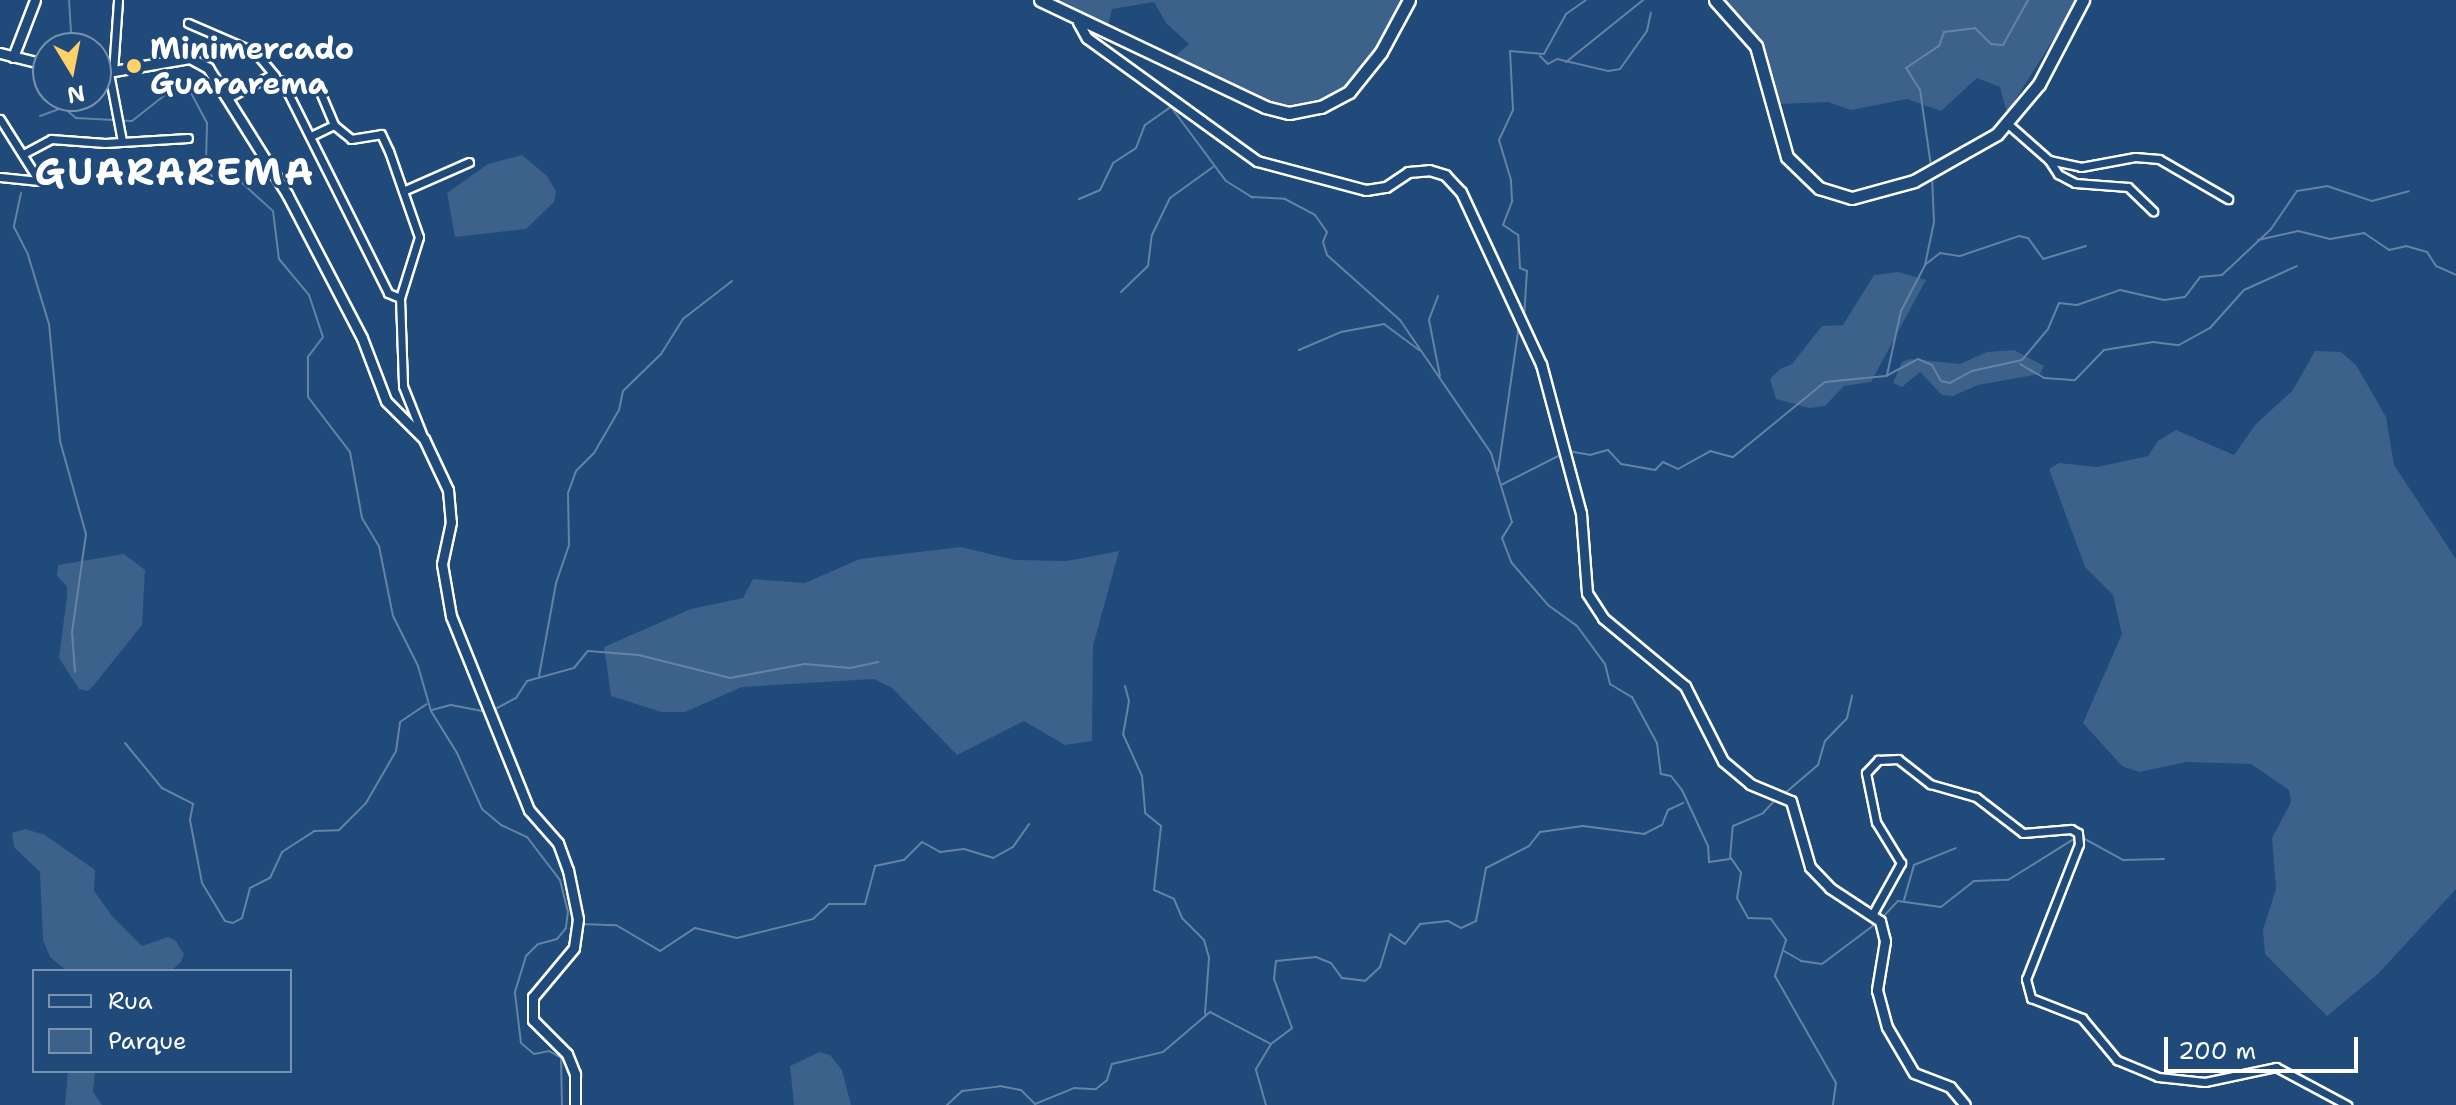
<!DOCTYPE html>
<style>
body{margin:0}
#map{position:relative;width:2456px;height:1105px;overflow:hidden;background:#1f4a7a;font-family:"Shantell Sans",sans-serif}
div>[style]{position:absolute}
.green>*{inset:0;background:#3c618b}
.stream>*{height:2px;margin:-1px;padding:0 1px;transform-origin:1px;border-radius:1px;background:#6583a4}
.roads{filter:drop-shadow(2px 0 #fff) drop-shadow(-2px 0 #fff) drop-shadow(0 2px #fff) drop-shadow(0 -2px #fff)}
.minor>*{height:7px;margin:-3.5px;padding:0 3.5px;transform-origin:3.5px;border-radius:3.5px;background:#1f4a7a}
.tertiary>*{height:9px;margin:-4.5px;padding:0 4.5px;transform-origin:4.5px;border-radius:4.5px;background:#1f4a7a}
.trunk>*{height:11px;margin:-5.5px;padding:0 5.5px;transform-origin:5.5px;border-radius:5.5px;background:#1f4a7a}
.dots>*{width:22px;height:22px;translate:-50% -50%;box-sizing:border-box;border:4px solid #1f4a7a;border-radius:50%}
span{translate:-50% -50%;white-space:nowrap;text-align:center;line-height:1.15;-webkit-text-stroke:6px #1f4a7a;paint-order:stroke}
.poi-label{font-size:30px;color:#fff;font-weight:700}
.left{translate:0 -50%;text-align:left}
.district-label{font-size:38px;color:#fff;font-weight:700;letter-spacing:2px}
.legend{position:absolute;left:32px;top:969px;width:260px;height:104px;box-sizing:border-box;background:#1f4a7a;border:2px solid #7992af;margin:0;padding:10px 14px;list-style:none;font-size:24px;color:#fff}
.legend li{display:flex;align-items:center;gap:16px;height:40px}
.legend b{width:40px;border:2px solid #7992af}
.north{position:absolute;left:32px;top:32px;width:80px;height:80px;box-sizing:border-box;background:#1f4a7a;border:2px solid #7992af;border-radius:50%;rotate:170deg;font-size:22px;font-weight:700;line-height:32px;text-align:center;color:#fff}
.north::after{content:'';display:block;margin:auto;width:28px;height:36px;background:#ffd166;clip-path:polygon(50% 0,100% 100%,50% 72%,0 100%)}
.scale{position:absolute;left:2164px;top:1037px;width:194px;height:36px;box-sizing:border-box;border:4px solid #fff;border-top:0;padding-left:10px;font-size:24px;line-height:28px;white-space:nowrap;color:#fff;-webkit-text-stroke:6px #1f4a7a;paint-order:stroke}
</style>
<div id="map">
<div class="green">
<i style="clip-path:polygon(1050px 0,1408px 0,1370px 69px,1332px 98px,1291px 105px,1258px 100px,1169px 62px,1189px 44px,1166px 23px,1154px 2px,1112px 9px,1107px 29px)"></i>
<i style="clip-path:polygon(1722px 0,2078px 0,2007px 113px,2000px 87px,1977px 78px,1941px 111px,1907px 99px,1851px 110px,1828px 102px,1778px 104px,1760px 43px)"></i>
<i style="clip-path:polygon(522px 155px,547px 176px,556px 191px,554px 202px,526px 229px,455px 237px,447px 193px,488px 164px)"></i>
<i style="clip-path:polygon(1898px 272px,1926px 280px,1871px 382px,1844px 386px,1825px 406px,1809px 408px,1776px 399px,1770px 379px,1780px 369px,1792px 364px,1822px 326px,1843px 325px,1874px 275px)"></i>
<i style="clip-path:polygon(2014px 350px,2044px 366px,2040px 374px,1978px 385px,1953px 396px,1942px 395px,1920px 372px,1902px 387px,1893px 383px,1902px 362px,1911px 359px,1960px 364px,1987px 352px)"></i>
<i style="clip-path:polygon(2315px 351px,2341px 352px,2356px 365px,2386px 417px,2394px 465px,2456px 559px,2456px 889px,2379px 973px,2327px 1016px,2265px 954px,2263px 930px,2276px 889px,2272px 838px,2291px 802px,2289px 790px,2251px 764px,2187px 762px,2139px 772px,2122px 766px,2083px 723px,2122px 634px,2113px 595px,2085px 567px,2049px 469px,2059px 463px,2097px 467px,2148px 456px,2158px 441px,2176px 430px,2234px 455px,2255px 425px,2293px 390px)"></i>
<i style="clip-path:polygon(961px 547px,1015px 560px,1067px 561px,1119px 551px,1093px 646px,1092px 741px,1065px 745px,1024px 721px,957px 755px,892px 688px,874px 679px,742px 687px,685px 712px,661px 712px,611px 696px,604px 647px,691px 609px,743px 598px,753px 579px,805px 583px,860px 559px)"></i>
<i style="clip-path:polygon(124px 554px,145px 570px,142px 625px,94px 685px,88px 691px,79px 689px,59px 658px,67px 596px,67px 586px,57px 576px,58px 565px)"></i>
<i style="clip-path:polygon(25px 829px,45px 835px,95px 870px,94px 891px,112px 916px,142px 946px,168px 937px,176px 941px,184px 954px,181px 962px,171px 971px,67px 971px,50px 957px,43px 940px,40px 872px,14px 847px,12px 833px)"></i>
<i style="clip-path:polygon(819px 1052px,830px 1055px,842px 1070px,851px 1105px,794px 1105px,790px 1066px)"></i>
<i style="clip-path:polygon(68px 1071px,95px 1071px,93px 1092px,102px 1105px,65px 1105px)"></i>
</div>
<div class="stream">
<i style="left:69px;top:0;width:48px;rotate:86.4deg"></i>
<i style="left:1540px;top:56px;width:11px;rotate:45deg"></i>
<i style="left:1548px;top:64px;width:10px;rotate:-29deg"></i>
<i style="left:1557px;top:59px;width:52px;rotate:13.2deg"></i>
<i style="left:1608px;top:71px;width:12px;rotate:-9deg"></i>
<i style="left:1620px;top:69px;width:47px;rotate:-54.6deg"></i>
<i style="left:1647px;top:31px;width:19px;rotate:-78deg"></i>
<i style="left:1566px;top:62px;width:99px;rotate:-38.8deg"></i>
<i style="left:64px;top:107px;width:11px;rotate:-75deg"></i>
<i style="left:64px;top:108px;width:16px;rotate:40deg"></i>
<i style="left:76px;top:118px;width:56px;rotate:3.1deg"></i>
<i style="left:132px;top:121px;width:42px;rotate:-38.2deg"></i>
<i style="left:165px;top:95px;width:25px;rotate:-9deg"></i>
<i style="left:190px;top:91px;width:36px;rotate:62deg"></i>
<i style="left:207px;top:123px;width:42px;rotate:91.4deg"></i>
<i style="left:206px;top:165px;width:18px;rotate:63deg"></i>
<i style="left:214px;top:181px;width:27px;rotate:2deg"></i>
<i style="left:241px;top:182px;width:43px;rotate:42.2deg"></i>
<i style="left:273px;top:211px;width:48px;rotate:82.9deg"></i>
<i style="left:279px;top:259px;width:47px;rotate:50.2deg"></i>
<i style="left:309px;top:295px;width:44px;rotate:71.6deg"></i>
<i style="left:323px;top:337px;width:25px;rotate:127deg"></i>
<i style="left:308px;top:357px;width:40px;rotate:90deg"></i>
<i style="left:308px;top:397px;width:69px;rotate:52.6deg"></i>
<i style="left:350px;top:452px;width:67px;rotate:79.7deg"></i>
<i style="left:362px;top:518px;width:33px;rotate:59deg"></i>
<i style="left:379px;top:546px;width:71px;rotate:78.7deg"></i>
<i style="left:393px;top:616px;width:56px;rotate:63.4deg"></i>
<i style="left:418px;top:666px;width:47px;rotate:73.9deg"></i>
<i style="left:431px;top:711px;width:49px;rotate:58.2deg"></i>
<i style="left:457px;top:753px;width:61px;rotate:65.9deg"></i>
<i style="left:482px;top:809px;width:25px;rotate:40deg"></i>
<i style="left:501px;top:825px;width:29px;rotate:25deg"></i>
<i style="left:527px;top:837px;width:54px;rotate:52.5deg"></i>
<i style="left:560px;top:880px;width:32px;rotate:76deg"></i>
<i style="left:568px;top:911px;width:17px;rotate:97deg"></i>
<i style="left:566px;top:928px;width:14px;rotate:129deg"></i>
<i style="left:557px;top:939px;width:20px;rotate:165deg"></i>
<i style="left:538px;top:944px;width:17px;rotate:135deg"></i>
<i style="left:526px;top:956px;width:39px;rotate:107deg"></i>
<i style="left:515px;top:993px;width:50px;rotate:83.2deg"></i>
<i style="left:521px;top:1043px;width:17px;rotate:40deg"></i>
<i style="left:534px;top:1054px;width:15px;rotate:-11deg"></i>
<i style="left:549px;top:1051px;width:14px;rotate:30deg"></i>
<i style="left:561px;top:1058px;width:47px;rotate:88.8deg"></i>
<i style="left:40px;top:116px;width:23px;rotate:-20deg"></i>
<i style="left:1931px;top:166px;width:77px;rotate:-98.2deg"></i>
<i style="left:1920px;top:90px;width:26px;rotate:-122deg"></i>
<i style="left:1906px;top:68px;width:40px;rotate:-34deg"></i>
<i style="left:1939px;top:46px;width:15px;rotate:-70deg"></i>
<i style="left:1944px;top:32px;width:31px;rotate:-7deg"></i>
<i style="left:1975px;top:28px;width:23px;rotate:45deg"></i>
<i style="left:1991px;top:44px;width:12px;rotate:5deg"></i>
<i style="left:2003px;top:45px;width:51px;rotate:-60.9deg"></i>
<i style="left:21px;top:193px;width:35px;rotate:102deg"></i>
<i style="left:14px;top:227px;width:31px;rotate:63deg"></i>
<i style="left:28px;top:255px;width:72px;rotate:73.1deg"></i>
<i style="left:49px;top:324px;width:118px;rotate:84.6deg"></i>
<i style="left:60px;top:441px;width:97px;rotate:74.4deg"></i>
<i style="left:86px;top:534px;width:99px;rotate:98.1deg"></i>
<i style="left:72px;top:632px;width:40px;rotate:85.7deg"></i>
<i style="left:1079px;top:199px;width:23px;rotate:-23deg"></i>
<i style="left:1100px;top:190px;width:30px;rotate:-64deg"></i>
<i style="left:1113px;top:163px;width:27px;rotate:-33deg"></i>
<i style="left:1136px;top:148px;width:25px;rotate:-69deg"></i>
<i style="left:1145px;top:125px;width:32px;rotate:-35deg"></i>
<i style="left:1171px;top:107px;width:92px;rotate:53.4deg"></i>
<i style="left:1226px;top:181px;width:31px;rotate:32deg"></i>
<i style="left:1252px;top:197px;width:33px;rotate:3deg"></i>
<i style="left:1285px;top:199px;width:34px;rotate:28deg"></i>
<i style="left:1315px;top:215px;width:21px;rotate:55deg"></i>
<i style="left:1327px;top:232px;width:11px;rotate:112deg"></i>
<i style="left:1323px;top:242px;width:14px;rotate:73deg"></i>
<i style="left:1327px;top:255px;width:98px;rotate:41.7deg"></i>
<i style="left:1400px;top:320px;width:161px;rotate:55.6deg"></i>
<i style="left:1491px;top:453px;width:72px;rotate:73.1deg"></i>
<i style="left:1512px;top:522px;width:19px;rotate:122deg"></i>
<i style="left:1502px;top:538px;width:26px;rotate:69deg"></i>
<i style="left:1511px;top:562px;width:57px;rotate:49.3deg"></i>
<i style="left:1548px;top:605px;width:36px;rotate:36deg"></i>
<i style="left:1577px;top:626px;width:47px;rotate:53.6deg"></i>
<i style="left:1605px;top:664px;width:21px;rotate:76deg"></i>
<i style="left:1610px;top:684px;width:26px;rotate:31deg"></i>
<i style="left:1632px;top:697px;width:52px;rotate:61.5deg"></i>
<i style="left:1657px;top:743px;width:31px;rotate:83deg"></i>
<i style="left:1661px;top:774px;width:10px;rotate:11deg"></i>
<i style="left:1671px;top:776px;width:18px;rotate:52deg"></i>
<i style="left:1682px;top:790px;width:62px;rotate:65.1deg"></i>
<i style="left:1708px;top:846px;width:16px;rotate:86deg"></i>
<i style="left:1709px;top:862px;width:21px;rotate:-8deg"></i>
<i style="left:2258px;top:240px;width:41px;rotate:-12.7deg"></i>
<i style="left:2298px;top:231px;width:33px;rotate:14deg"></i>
<i style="left:2330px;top:239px;width:35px;rotate:-10deg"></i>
<i style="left:2364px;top:233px;width:30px;rotate:34deg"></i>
<i style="left:2389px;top:250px;width:17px;rotate:-13deg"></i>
<i style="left:2406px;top:246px;width:22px;rotate:16deg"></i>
<i style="left:2427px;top:252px;width:17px;rotate:57deg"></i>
<i style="left:2436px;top:266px;width:22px;rotate:24deg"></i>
<i style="left:1926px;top:264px;width:18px;rotate:-38deg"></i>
<i style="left:1940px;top:253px;width:20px;rotate:9deg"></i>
<i style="left:1960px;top:256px;width:62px;rotate:-18.7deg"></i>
<i style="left:2019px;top:236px;width:9px;rotate:13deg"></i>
<i style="left:2028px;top:238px;width:26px;rotate:54deg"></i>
<i style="left:2043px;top:259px;width:45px;rotate:-16.8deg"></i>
<i style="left:1121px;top:292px;width:37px;rotate:-44deg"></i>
<i style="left:1148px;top:266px;width:31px;rotate:-83deg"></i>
<i style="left:1152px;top:235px;width:41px;rotate:-64.1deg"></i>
<i style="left:1170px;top:198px;width:53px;rotate:-35.8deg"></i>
<i style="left:1438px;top:296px;width:26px;rotate:111deg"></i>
<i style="left:1429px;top:320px;width:57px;rotate:78.9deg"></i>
<i style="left:1524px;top:317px;width:46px;rotate:-86.3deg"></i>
<i style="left:1527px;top:271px;width:8px;rotate:-157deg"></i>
<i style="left:1520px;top:268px;width:33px;rotate:-93deg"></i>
<i style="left:1518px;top:235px;width:18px;rotate:-146deg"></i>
<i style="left:1503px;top:225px;width:26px;rotate:-69deg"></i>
<i style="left:1512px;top:201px;width:21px;rotate:-93deg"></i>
<i style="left:1511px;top:180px;width:42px;rotate:-106.7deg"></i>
<i style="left:1499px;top:140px;width:33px;rotate:-65deg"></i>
<i style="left:1513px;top:110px;width:59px;rotate:-92.9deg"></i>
<i style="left:1510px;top:51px;width:34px;rotate:5deg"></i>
<i style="left:1544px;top:54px;width:46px;rotate:-61.2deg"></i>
<i style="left:1566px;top:14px;width:24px;rotate:-35deg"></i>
<i style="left:1299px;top:350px;width:46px;rotate:-23.2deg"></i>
<i style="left:1341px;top:332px;width:44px;rotate:-10.5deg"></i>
<i style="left:1384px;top:324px;width:44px;rotate:36.6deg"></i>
<i style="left:2020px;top:364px;width:28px;rotate:30deg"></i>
<i style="left:2044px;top:378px;width:31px;rotate:4deg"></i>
<i style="left:2075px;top:380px;width:42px;rotate:-46deg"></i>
<i style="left:2104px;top:350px;width:50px;rotate:-9.3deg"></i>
<i style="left:2153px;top:342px;width:26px;rotate:7deg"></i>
<i style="left:2179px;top:345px;width:35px;rotate:-29deg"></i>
<i style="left:2210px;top:328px;width:51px;rotate:-48.2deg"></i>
<i style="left:2244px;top:290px;width:58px;rotate:-24.4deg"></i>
<i style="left:1887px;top:375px;width:66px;rotate:-77.7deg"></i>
<i style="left:1901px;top:311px;width:52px;rotate:-62.4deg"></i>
<i style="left:1925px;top:265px;width:44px;rotate:-78.2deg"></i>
<i style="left:1934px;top:222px;width:46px;rotate:-92.5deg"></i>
<i style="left:1568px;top:451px;width:22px;rotate:10deg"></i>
<i style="left:1590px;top:455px;width:19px;rotate:-16deg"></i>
<i style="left:1608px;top:450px;width:19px;rotate:47deg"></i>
<i style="left:1621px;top:464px;width:35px;rotate:10deg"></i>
<i style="left:1655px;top:470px;width:11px;rotate:-45deg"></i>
<i style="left:1663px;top:462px;width:17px;rotate:25deg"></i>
<i style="left:1678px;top:469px;width:37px;rotate:-29deg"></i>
<i style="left:1710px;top:451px;width:24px;rotate:15deg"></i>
<i style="left:1733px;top:457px;width:119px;rotate:-39.2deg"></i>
<i style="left:1825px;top:382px;width:61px;rotate:-5.6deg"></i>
<i style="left:1886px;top:376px;width:36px;rotate:-28deg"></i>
<i style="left:1918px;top:359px;width:15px;rotate:23deg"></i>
<i style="left:1932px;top:365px;width:18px;rotate:61deg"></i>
<i style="left:1941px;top:381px;width:9px;rotate:13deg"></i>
<i style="left:1950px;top:383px;width:25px;rotate:-29deg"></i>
<i style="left:1972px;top:371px;width:51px;rotate:-12.4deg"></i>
<i style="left:2022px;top:360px;width:40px;rotate:-50deg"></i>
<i style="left:2048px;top:329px;width:28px;rotate:-67deg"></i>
<i style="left:2059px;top:303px;width:18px;rotate:6deg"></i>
<i style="left:2077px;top:305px;width:46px;rotate:-19.2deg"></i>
<i style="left:2120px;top:290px;width:45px;rotate:12.8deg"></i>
<i style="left:2164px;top:300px;width:21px;rotate:-8deg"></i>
<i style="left:2185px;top:297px;width:25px;rotate:-53deg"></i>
<i style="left:2200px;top:277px;width:22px;rotate:-5deg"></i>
<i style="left:2222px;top:275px;width:22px;rotate:-43deg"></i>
<i style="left:2238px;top:260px;width:45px;rotate:-43.2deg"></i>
<i style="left:2271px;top:229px;width:46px;rotate:-55.6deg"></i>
<i style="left:2297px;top:191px;width:30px;rotate:-9deg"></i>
<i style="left:2327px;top:186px;width:47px;rotate:18.4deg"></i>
<i style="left:2372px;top:201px;width:38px;rotate:-15deg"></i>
<i style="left:1498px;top:471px;width:147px;rotate:-81.8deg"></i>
<i style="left:1501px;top:485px;width:68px;rotate:-26.9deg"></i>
<i style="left:539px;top:676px;width:95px;rotate:-79.6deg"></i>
<i style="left:556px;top:583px;width:39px;rotate:-71deg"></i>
<i style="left:569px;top:546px;width:53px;rotate:-91.1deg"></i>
<i style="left:568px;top:493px;width:23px;rotate:-70deg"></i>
<i style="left:576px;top:471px;width:25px;rotate:-45deg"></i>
<i style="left:594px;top:453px;width:50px;rotate:-59.8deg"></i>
<i style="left:619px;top:410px;width:19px;rotate:-78deg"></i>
<i style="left:623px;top:391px;width:53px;rotate:-44.2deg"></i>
<i style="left:661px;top:354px;width:41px;rotate:-57.8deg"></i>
<i style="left:683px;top:319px;width:62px;rotate:-37.8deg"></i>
<i style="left:1125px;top:686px;width:16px;rotate:75deg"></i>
<i style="left:1129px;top:701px;width:34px;rotate:100deg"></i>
<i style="left:1123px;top:734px;width:46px;rotate:65.7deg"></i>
<i style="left:1142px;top:776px;width:37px;rotate:85deg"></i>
<i style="left:1145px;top:813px;width:21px;rotate:39deg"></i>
<i style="left:1161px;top:826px;width:64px;rotate:96.2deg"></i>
<i style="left:1154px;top:890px;width:22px;rotate:24deg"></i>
<i style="left:1174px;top:899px;width:21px;rotate:67deg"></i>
<i style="left:1182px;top:918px;width:31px;rotate:45deg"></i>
<i style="left:1204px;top:940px;width:19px;rotate:74deg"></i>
<i style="left:1209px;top:958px;width:56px;rotate:94.1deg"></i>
<i style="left:497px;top:708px;width:21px;rotate:-28deg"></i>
<i style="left:516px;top:698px;width:20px;rotate:-57deg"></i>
<i style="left:527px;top:681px;width:49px;rotate:-15.5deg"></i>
<i style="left:574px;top:668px;width:22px;rotate:-51deg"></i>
<i style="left:588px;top:651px;width:51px;rotate:4.5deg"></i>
<i style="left:639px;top:655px;width:94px;rotate:14.2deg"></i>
<i style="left:730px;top:678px;width:76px;rotate:-10.6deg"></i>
<i style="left:805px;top:664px;width:45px;rotate:5.1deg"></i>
<i style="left:850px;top:668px;width:29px;rotate:-12deg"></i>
<i style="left:432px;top:710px;width:20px;rotate:-15deg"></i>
<i style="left:451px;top:705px;width:33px;rotate:11deg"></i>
<i style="left:125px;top:743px;width:58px;rotate:50.6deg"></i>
<i style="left:162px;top:788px;width:35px;rotate:27deg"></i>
<i style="left:193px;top:804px;width:16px;rotate:101deg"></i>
<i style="left:190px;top:820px;width:64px;rotate:79.2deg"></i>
<i style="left:202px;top:883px;width:44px;rotate:58.8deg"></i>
<i style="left:225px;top:921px;width:8px;rotate:14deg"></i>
<i style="left:233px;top:923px;width:10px;rotate:-29deg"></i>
<i style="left:242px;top:918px;width:31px;rotate:-75deg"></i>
<i style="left:250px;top:888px;width:22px;rotate:-27deg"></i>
<i style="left:270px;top:878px;width:29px;rotate:-65deg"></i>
<i style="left:282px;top:852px;width:38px;rotate:-33deg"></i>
<i style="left:314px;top:831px;width:25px;rotate:-2deg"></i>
<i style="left:339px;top:830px;width:38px;rotate:-45deg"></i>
<i style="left:366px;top:803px;width:60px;rotate:-60deg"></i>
<i style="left:396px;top:751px;width:29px;rotate:-82deg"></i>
<i style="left:400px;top:722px;width:32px;rotate:-34deg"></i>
<i style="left:1784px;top:794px;width:45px;rotate:-40.5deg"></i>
<i style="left:1818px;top:765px;width:25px;rotate:-74deg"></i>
<i style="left:1825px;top:741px;width:32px;rotate:-46deg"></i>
<i style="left:1847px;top:718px;width:23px;rotate:-77deg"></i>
<i style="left:2083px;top:838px;width:46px;rotate:28.8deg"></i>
<i style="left:2123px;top:860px;width:41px;rotate:-1.4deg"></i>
<i style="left:1730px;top:858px;width:32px;rotate:-85deg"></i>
<i style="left:1733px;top:826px;width:33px;rotate:-23deg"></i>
<i style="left:1763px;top:813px;width:19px;rotate:-47deg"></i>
<i style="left:1731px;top:858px;width:18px;rotate:56deg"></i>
<i style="left:1741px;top:873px;width:25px;rotate:99deg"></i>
<i style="left:1737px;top:898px;width:23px;rotate:61deg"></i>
<i style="left:1748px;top:918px;width:23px;rotate:2deg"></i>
<i style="left:1771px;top:919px;width:26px;rotate:54deg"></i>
<i style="left:1786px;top:940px;width:38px;rotate:107deg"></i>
<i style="left:1775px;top:976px;width:123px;rotate:60.3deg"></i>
<i style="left:1836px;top:1083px;width:22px;rotate:98deg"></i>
<i style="left:1904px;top:900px;width:36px;rotate:-74deg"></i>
<i style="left:1914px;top:865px;width:45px;rotate:-22deg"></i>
<i style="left:1882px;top:918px;width:23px;rotate:-47deg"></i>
<i style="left:1898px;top:901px;width:43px;rotate:7.9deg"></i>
<i style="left:1941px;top:907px;width:42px;rotate:-38.2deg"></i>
<i style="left:1974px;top:881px;width:34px;rotate:-2deg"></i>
<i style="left:2008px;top:880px;width:81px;rotate:-31.9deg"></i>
<i style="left:580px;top:924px;width:36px;rotate:2deg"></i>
<i style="left:616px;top:925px;width:51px;rotate:30.6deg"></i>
<i style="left:660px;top:951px;width:42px;rotate:-33.3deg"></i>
<i style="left:695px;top:928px;width:43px;rotate:13.4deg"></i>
<i style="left:737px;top:938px;width:78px;rotate:-14deg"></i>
<i style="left:813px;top:919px;width:22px;rotate:-43deg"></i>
<i style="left:829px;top:904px;width:36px"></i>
<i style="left:865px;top:904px;width:39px;rotate:-75deg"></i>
<i style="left:875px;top:866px;width:30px;rotate:-12deg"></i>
<i style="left:904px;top:860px;width:25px;rotate:-45deg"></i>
<i style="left:922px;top:842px;width:21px;rotate:29deg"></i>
<i style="left:940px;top:852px;width:24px;rotate:-7deg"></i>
<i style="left:964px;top:849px;width:30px;rotate:17deg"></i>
<i style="left:993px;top:858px;width:23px;rotate:-29deg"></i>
<i style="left:1013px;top:847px;width:28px;rotate:-55deg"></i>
<i style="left:1784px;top:951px;width:20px;rotate:30deg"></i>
<i style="left:1801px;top:961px;width:21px;rotate:8deg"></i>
<i style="left:1822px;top:964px;width:70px;rotate:-36.9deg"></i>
<i style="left:947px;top:1105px;width:21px;rotate:-43deg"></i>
<i style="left:962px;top:1091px;width:38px;rotate:-7deg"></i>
<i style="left:1000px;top:1086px;width:21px;rotate:11deg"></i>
<i style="left:1021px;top:1090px;width:20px;rotate:45deg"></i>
<i style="left:1035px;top:1104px;width:42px;rotate:-22.3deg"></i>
<i style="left:1074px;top:1088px;width:22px;rotate:3deg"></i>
<i style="left:1096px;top:1089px;width:14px;rotate:-39deg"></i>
<i style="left:1107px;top:1080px;width:17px;rotate:-73deg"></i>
<i style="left:1112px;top:1064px;width:52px;rotate:-13.2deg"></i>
<i style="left:1163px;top:1052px;width:62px;rotate:-40.4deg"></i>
<i style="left:1210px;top:1012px;width:69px;rotate:27.7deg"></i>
<i style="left:1266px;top:1105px;width:37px;rotate:-106deg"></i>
<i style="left:1256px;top:1069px;width:29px;rotate:-59deg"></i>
<i style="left:1271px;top:1044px;width:26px;rotate:-37deg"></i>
<i style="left:1292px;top:1028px;width:52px;rotate:-110.2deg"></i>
<i style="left:1274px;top:979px;width:18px;rotate:-84deg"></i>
<i style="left:1276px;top:961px;width:40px;rotate:-5.7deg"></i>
<i style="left:1316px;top:957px;width:16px;rotate:22deg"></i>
<i style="left:1331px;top:963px;width:19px;rotate:54deg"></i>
<i style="left:1342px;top:978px;width:23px;rotate:7deg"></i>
<i style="left:1365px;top:981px;width:21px;rotate:-43deg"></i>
<i style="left:1380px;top:967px;width:34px;rotate:-73deg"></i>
<i style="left:1390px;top:934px;width:18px;rotate:34deg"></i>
<i style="left:1405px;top:944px;width:25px;rotate:-53deg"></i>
<i style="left:1420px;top:924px;width:28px;rotate:-6deg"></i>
<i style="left:1448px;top:921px;width:15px;rotate:28deg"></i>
<i style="left:1461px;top:928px;width:17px;rotate:-25deg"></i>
<i style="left:1476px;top:921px;width:54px;rotate:-79.3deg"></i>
<i style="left:1486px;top:868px;width:48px;rotate:-27.1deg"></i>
<i style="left:1529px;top:846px;width:18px;rotate:-52deg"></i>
<i style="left:1540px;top:832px;width:43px;rotate:-7.9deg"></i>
<i style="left:1583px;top:826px;width:62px;rotate:7.5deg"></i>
<i style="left:1644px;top:834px;width:20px;rotate:-27deg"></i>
<i style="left:1662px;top:825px;width:16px;rotate:-68deg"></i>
<i style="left:1668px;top:810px;width:17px;rotate:-25deg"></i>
</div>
<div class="roads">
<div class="minor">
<i style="left:188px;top:23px;width:73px;rotate:23.4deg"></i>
<i style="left:255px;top:52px;width:31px;rotate:50deg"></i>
<i style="left:113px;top:72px;width:72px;rotate:-86deg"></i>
<i style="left:109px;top:73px;width:69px;rotate:79.2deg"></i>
<i style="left:321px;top:94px;width:34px;rotate:67deg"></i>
<i style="left:228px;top:98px;width:47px;rotate:-28.2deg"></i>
<i style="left:269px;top:76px;width:14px;rotate:21deg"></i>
<i style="left:282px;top:81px;width:237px;rotate:63.4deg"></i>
<i style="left:388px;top:293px;width:13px;rotate:23deg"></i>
<i style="left:0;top:119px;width:73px;rotate:57.8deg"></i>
<i style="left:39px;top:181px;width:39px;rotate:-174deg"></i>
<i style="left:2008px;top:124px;width:55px;rotate:41.3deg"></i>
<i style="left:2049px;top:160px;width:33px;rotate:12deg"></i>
<i style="left:2081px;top:167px;width:55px;rotate:-10.5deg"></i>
<i style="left:2135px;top:157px;width:24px;rotate:5deg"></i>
<i style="left:2159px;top:159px;width:80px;rotate:30.1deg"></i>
<i style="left:311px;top:136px;width:25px;rotate:-26deg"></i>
<i style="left:334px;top:125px;width:22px;rotate:39deg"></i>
<i style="left:351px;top:139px;width:30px;rotate:-9deg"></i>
<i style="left:381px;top:134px;width:19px;rotate:65deg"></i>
<i style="left:389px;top:151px;width:91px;rotate:70.8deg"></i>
<i style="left:419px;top:237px;width:64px;rotate:107.3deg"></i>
<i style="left:400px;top:298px;width:88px;rotate:88deg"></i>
<i style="left:403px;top:386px;width:52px;rotate:68.4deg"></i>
<i style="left:25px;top:153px;width:30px;rotate:-28deg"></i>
<i style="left:51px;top:139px;width:54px;rotate:4.2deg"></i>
<i style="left:105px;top:143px;width:83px;rotate:-3.4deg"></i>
<i style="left:2049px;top:160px;width:17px;rotate:57deg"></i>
<i style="left:2058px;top:174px;width:19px;rotate:28deg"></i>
<i style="left:2075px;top:183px;width:53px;rotate:4.3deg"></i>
<i style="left:2128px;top:187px;width:35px;rotate:44deg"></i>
<i style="left:403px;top:191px;width:72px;rotate:-23.7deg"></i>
<i style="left:1872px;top:915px;width:60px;rotate:-60.9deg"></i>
<i style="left:1901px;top:863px;width:48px;rotate:-121.4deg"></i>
<i style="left:1876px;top:822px;width:50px;rotate:-101.5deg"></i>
<i style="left:1866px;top:773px;width:18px;rotate:-47deg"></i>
<i style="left:1878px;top:760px;width:20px;rotate:-3deg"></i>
<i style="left:1898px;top:759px;width:41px;rotate:38deg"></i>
<i style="left:1930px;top:784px;width:48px;rotate:15.8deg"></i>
<i style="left:1976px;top:797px;width:59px;rotate:37.5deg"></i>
<i style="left:2023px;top:833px;width:48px;rotate:-4.8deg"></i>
<i style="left:2071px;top:829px;width:8px;rotate:30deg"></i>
<i style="left:2078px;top:833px;width:11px;rotate:85deg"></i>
<i style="left:2079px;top:844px;width:145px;rotate:111.4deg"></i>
<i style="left:2026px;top:979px;width:20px;rotate:75deg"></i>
<i style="left:2031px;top:998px;width:55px;rotate:21.4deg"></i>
<i style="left:2082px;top:1018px;width:55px;rotate:50.2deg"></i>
<i style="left:2117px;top:1060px;width:44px;rotate:22.5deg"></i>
<i style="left:2158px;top:1077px;width:47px;rotate:6.1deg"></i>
<i style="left:2205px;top:1082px;width:73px;rotate:-11.9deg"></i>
<i style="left:2276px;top:1067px;width:81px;rotate:28.2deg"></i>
</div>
<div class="tertiary">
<i style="left:1078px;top:22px;width:18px;rotate:61deg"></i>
<i style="left:1087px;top:38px;width:210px;rotate:35.9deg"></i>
<i style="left:1257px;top:161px;width:113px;rotate:14.9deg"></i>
<i style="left:1366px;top:190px;width:20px;rotate:-9deg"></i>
<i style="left:1386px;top:187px;width:27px;rotate:-34deg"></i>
<i style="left:1408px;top:172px;width:21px;rotate:-5deg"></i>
<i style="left:1429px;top:170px;width:17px;rotate:17deg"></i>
<i style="left:1445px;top:175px;width:23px;rotate:47deg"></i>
<i style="left:1461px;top:192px;width:190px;rotate:65.1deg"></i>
<i style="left:1541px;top:364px;width:154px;rotate:75deg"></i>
<i style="left:1581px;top:513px;width:80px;rotate:85.7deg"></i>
<i style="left:1587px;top:593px;width:30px;rotate:57deg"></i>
<i style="left:1603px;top:618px;width:107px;rotate:39.7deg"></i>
<i style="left:1685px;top:686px;width:84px;rotate:63.1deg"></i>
<i style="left:1723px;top:761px;width:35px;rotate:40deg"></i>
<i style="left:1750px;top:784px;width:44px;rotate:22.5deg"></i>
<i style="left:1791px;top:801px;width:69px;rotate:73.9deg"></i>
<i style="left:1810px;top:867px;width:29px;rotate:46deg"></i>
<i style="left:1830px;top:888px;width:60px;rotate:33.4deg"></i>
<i style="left:1880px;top:921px;width:21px;rotate:76deg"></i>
<i style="left:1885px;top:941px;width:50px;rotate:99.3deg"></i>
<i style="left:1877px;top:990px;width:38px;rotate:75deg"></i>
<i style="left:1887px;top:1027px;width:53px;rotate:59.6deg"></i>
<i style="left:1914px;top:1073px;width:39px;rotate:21deg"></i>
<i style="left:1950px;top:1087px;width:23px;rotate:50deg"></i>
<i style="left:0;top:53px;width:49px;rotate:14deg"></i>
<i style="left:13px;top:57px;width:61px;rotate:-68.9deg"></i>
<i style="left:96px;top:74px;width:95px;rotate:-9.7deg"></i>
<i style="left:190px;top:58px;width:21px;rotate:29deg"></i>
<i style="left:208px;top:68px;width:149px;rotate:57.9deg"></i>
<i style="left:287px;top:194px;width:162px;rotate:62.5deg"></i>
<i style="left:362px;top:338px;width:67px;rotate:69.1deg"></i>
<i style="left:386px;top:401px;width:54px;rotate:45deg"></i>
<i style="left:424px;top:439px;width:56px;rotate:64.8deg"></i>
<i style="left:448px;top:490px;width:32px;rotate:85deg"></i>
<i style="left:451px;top:522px;width:43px;rotate:102.1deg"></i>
<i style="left:442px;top:564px;width:53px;rotate:80.2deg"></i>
<i style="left:451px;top:616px;width:209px;rotate:68.1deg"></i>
<i style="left:529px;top:810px;width:44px;rotate:48.7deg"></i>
<i style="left:558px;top:843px;width:29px;rotate:70deg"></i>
<i style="left:568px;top:870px;width:50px;rotate:78.5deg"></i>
<i style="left:578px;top:919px;width:29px;rotate:98deg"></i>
<i style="left:574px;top:948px;width:64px;rotate:129.9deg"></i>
<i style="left:533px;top:997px;width:23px;rotate:90deg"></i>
<i style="left:533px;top:1020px;width:48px;rotate:45deg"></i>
<i style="left:567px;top:1054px;width:22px;rotate:68deg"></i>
<i style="left:575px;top:1074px;width:31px;rotate:90deg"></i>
</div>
<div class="trunk">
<i style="left:1040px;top:0;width:249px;rotate:25.4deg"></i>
<i style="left:1265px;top:107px;width:25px;rotate:14deg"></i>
<i style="left:1289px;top:113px;width:33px;rotate:-11deg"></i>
<i style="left:1321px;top:107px;width:32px;rotate:-28deg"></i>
<i style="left:1349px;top:92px;width:51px;rotate:-51.3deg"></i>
<i style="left:1381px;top:52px;width:59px;rotate:-61.7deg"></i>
<i style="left:1715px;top:0;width:62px;rotate:48.3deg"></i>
<i style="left:1756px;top:46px;width:115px;rotate:74.4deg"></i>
<i style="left:1787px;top:157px;width:45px;rotate:44.1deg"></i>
<i style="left:1819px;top:188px;width:34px;rotate:17deg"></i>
<i style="left:1852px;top:198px;width:64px;rotate:-15.3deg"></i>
<i style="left:1914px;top:181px;width:95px;rotate:-29.5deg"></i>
<i style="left:1997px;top:134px;width:65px;rotate:-50deg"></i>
<i style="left:2039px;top:84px;width:95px;rotate:-62.4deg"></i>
</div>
</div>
<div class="dots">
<i style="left:134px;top:66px;background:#ffd166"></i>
</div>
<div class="poi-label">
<span class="left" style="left:150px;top:66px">Minimercado<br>Guararema</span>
</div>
<div class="district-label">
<span style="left:175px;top:172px">GUARAREMA</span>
</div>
<ul class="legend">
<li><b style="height:10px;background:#1f4a7a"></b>Rua</li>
<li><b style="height:22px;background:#3c618b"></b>Parque</li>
</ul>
<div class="north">N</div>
<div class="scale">200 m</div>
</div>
